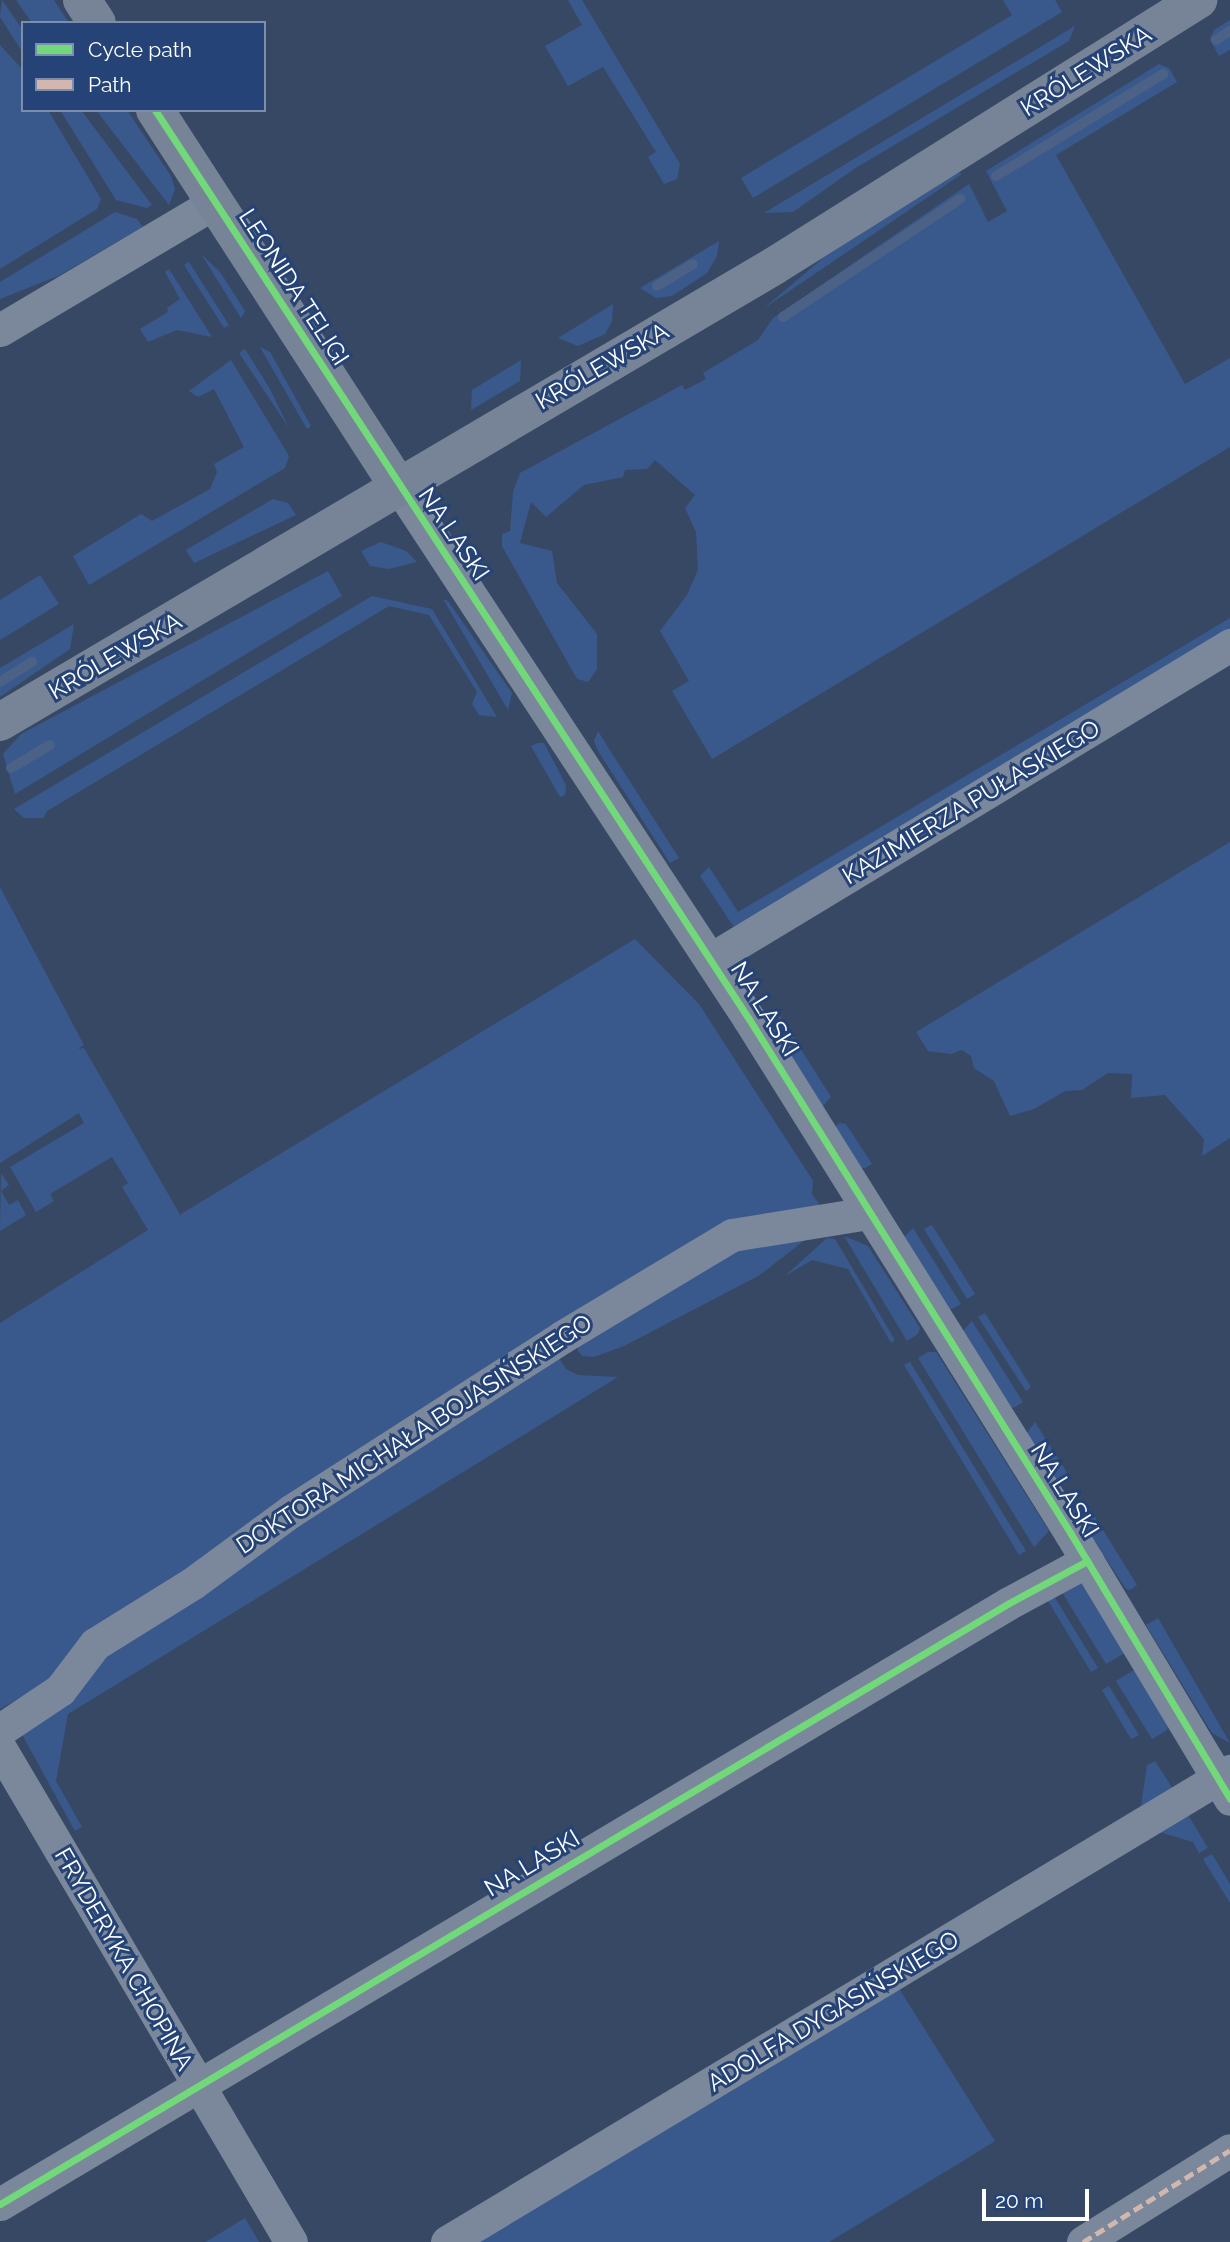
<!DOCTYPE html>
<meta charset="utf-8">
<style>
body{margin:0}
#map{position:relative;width:1230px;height:2242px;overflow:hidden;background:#374864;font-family:Raleway,sans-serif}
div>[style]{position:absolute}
.green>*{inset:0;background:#39598d}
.stream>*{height:10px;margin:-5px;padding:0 5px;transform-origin:5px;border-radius:5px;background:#4b6186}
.street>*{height:33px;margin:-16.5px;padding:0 16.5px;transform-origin:16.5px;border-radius:16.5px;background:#7b889b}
.secondary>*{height:38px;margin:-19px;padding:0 19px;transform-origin:19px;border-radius:19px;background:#778497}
.quiet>*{height:5px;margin-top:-2.5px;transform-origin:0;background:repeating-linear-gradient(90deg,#d1b7ad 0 10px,transparent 0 15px)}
.cycleway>*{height:7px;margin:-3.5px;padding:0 3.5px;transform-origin:3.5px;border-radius:3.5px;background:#71d979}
span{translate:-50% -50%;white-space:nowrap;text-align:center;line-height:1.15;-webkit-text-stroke:6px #254376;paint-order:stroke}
.street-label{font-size:24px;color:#fff}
.legend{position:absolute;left:21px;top:21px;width:245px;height:91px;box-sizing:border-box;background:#254376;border:2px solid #7c8ead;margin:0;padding:9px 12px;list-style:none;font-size:21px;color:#fff}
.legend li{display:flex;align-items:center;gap:14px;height:35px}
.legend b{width:35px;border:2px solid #7c8ead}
.scale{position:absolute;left:982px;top:2189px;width:107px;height:32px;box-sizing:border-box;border:4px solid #fff;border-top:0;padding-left:9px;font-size:21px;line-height:24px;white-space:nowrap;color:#fff;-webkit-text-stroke:5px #254376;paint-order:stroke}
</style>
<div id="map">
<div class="green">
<i style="clip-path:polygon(2px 0,23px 30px,23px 53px,0 17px)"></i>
<i style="clip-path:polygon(16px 0,54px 0,69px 23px,32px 23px)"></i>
<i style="clip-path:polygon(568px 0,582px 0,680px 164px,677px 179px,664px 184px,648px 157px,656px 152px,603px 67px,568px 86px,545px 46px,582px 25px)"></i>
<i style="clip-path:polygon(1003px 0,1055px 0,1062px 12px,753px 198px,741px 178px,1012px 15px)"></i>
<i style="clip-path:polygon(1230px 20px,1230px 50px,1219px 56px,1210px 39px,1214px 30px)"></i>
<i style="clip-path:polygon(1075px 26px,1069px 41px,854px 169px,793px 212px,764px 213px)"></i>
<i style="clip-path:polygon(0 45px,23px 70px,23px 110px,48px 110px,101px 199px,97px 209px,0 269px)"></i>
<i style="clip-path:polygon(1159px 64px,1169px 68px,1177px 82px,1056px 155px,1185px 384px,1230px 358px,1230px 447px,712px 759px,672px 691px,689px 681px,660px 631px,687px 595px,698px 570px,696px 532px,685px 508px,695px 495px,655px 460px,647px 469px,625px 470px,623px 477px,584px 485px,546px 517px,531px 502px,520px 543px,552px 551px,557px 583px,597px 634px,597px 669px,588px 682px,577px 679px,502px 546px,502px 534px,510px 531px,513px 492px,520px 473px,682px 385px,685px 390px,706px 379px,703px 373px,758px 340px,773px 318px,969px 184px,988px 222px,1007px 211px,986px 171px)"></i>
<i style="clip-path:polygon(60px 110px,81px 110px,152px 205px,147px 208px,116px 200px)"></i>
<i style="clip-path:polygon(96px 110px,127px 110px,171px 176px,175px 189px,169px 205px)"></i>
<i style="clip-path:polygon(955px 171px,962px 174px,763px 309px,823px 258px)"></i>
<i style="clip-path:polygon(115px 212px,137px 219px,143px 227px,58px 276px,0 299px,0 282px)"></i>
<i style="clip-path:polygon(719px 241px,717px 256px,707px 273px,672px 296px,656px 298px,640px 288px)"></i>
<i style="clip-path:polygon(201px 254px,220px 272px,245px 311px,241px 318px)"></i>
<i style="clip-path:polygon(189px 262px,229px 325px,224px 328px,184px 265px)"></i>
<i style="clip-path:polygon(169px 269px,212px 337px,177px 330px,148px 342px,140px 329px,168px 312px,167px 308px,180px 299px,165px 272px)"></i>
<i style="clip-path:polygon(613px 304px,612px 321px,605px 334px,578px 346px,558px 338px)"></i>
<i style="clip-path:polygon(260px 347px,270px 352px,311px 426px,307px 429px)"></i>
<i style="clip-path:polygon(245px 349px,270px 389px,289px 428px,239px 353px)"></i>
<i style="clip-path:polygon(231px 360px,289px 456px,285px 468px,89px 585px,73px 556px,141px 514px,152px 521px,210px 489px,217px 472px,214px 464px,244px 447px,214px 389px,198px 397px,189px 391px)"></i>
<i style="clip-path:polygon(521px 360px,520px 381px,471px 410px,472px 390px)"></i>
<i style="clip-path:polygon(273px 499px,288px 503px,296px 515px,194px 563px,186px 550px)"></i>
<i style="clip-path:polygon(381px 542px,406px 551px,417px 562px,389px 569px,370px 566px,361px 551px)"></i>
<i style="clip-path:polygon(328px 571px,342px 596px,15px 794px,3px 754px,21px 734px)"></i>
<i style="clip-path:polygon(40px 575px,59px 604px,0 640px,0 600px)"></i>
<i style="clip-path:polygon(372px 596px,432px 609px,497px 717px,479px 715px,472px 704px,477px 692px,429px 615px,389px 606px,47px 811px,43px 818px,24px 818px,14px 809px)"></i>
<i style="clip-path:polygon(443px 599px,448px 601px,512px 693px,508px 710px)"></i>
<i style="clip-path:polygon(1230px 618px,1230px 629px,735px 929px,700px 876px,709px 867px,738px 912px)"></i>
<i style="clip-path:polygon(74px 624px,70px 649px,0 697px,0 668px)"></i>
<i style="clip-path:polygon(598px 731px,611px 752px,679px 858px,670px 863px,598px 751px,594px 741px)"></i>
<i style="clip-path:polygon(537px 743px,544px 743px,566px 785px,565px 795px,560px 797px,531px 746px)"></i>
<i style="clip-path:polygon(1230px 842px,1230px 1138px,1202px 1156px,1204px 1139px,1165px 1095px,1131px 1098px,1132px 1074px,1108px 1073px,1082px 1090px,1065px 1091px,1034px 1109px,1010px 1116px,994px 1081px,974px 1068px,971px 1056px,962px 1050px,951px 1054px,928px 1051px,916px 1032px)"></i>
<i style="clip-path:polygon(0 887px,84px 1045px,78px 1049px,84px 1048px,182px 1218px,181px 1214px,635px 939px,699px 1004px,813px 1181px,812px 1194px,822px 1208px,745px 1217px,37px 1688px,0 1709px,0 1323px,148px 1230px,122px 1187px,128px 1183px,112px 1157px,50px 1194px,54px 1201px,36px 1212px,10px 1167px,84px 1123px,79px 1113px,0 1163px)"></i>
<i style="clip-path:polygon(780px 1016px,831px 1097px,822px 1107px,773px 1025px)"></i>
<i style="clip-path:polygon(840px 1123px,846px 1124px,872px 1164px,865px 1168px,859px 1168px,834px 1127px)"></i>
<i style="clip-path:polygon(1px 1173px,9px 1185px,1px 1191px,9px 1205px,18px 1200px,26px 1215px,0 1231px)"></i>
<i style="clip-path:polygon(932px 1225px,975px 1294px,967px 1299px,924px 1229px)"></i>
<i style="clip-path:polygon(913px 1228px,961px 1304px,952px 1309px,947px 1308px,903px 1238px)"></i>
<i style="clip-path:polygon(844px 1236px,868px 1246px,920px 1328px,918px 1334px,907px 1341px)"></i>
<i style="clip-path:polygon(827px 1238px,835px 1239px,895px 1340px,891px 1343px,848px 1269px,812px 1260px,785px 1276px)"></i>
<i style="clip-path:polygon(806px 1239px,760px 1275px,624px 1346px,594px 1357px,582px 1356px,578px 1351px,578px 1344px,733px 1243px)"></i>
<i style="clip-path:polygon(985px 1313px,1031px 1387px,1026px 1391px,978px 1317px)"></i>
<i style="clip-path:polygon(972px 1321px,1023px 1402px,1015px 1407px,1009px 1408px,961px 1333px)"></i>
<i style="clip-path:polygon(555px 1352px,566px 1369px,578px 1375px,618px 1377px,68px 1714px,56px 1781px,82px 1827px,75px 1831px,19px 1729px,91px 1658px)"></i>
<i style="clip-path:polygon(928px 1352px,936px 1352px,1049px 1531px,1034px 1547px,918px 1358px)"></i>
<i style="clip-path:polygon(910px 1362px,1026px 1551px,1019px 1555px,904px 1365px)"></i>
<i style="clip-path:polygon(1035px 1422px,1071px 1479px,1062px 1485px,1057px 1484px,1026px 1434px)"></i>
<i style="clip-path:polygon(1087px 1504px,1137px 1585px,1130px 1590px,1126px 1589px,1078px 1516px)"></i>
<i style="clip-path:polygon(1082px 1581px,1125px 1653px,1106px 1664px,1060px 1589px)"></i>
<i style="clip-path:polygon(1052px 1593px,1098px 1668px,1091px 1672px,1045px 1596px)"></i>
<i style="clip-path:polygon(1158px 1618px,1230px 1743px,1212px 1733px,1146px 1625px)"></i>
<i style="clip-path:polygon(1136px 1669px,1169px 1722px,1167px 1730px,1152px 1739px,1116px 1681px)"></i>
<i style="clip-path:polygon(1109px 1686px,1139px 1735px,1131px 1739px,1102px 1690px)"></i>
<i style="clip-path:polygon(1155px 1761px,1173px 1789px,1141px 1806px,1147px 1765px)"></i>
<i style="clip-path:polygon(1188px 1815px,1208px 1848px,1199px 1853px,1193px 1842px,1159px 1832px)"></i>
<i style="clip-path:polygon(1212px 1854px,1230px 1884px,1230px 1903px,1203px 1859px)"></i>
<i style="clip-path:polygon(898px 1987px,995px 2141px,963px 2161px,829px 2242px,474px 2242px)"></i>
<i style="clip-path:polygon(245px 2218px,259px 2242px,205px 2242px,209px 2240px)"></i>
</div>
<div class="stream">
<i style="left:1216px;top:40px;width:17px;rotate:-33deg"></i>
<i style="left:996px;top:176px;width:196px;rotate:-31.4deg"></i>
<i style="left:657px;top:286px;width:42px;rotate:-31.4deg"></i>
<i style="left:783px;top:317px;width:213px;rotate:-33.7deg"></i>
<i style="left:0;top:682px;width:38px;rotate:-32deg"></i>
<i style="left:11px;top:768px;width:45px;rotate:-30.5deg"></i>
</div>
<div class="street">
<i style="left:0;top:330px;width:251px;rotate:-30.7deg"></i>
<i style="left:398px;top:485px;width:639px;rotate:56.68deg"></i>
<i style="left:749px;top:1019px;width:607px;rotate:57.98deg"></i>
<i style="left:1071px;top:1534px;width:309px;rotate:59deg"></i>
<i style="left:711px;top:959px;width:607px;rotate:-31.17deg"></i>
<i style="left:0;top:1730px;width:72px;rotate:-33.7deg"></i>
<i style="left:60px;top:1690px;width:58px;rotate:-52.7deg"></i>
<i style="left:95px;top:1644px;width:115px;rotate:-31.9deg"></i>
<i style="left:193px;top:1583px;width:122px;rotate:-36.3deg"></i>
<i style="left:291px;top:1511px;width:322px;rotate:-32.7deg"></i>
<i style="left:562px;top:1337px;width:198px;rotate:-31deg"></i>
<i style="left:732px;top:1235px;width:138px;rotate:-9.2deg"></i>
<i style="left:0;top:1748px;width:573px;rotate:59.5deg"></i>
<i style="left:0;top:2204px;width:1174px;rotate:-30.78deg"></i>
<i style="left:1009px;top:1603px;width:89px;rotate:-28.3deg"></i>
<i style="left:447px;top:2242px;width:914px;rotate:-31.03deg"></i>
<i style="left:1083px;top:2242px;width:173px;rotate:-32deg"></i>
</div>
<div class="secondary">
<i style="left:82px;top:0;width:27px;rotate:57deg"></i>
<i style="left:155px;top:110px;width:447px;rotate:57.1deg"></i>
<i style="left:0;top:722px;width:898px;rotate:-30.5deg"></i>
<i style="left:774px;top:266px;width:501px;rotate:-32.1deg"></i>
</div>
<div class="quiet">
<i style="left:1083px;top:2242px;width:173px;rotate:-32deg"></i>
</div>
<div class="cycleway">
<i style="left:155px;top:110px;width:1086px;rotate:56.84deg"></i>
<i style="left:749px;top:1019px;width:607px;rotate:57.98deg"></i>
<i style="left:1071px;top:1534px;width:309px;rotate:59deg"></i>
<i style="left:0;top:2204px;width:1174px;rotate:-30.78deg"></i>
<i style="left:1009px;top:1603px;width:89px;rotate:-28.3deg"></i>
</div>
<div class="street-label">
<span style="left:1086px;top:71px;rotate:-32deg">KRÓLEWSKA</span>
<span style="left:294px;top:287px;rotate:57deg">LEONIDA TELIGI</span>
<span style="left:602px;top:366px;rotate:-30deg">KRÓLEWSKA</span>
<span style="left:454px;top:534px;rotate:56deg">NA LASKI</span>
<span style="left:115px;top:656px;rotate:-30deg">KRÓLEWSKA</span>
<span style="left:971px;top:802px;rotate:-31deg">KAZIMIERZA PUŁASKIEGO</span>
<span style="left:765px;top:1009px;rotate:58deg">NA LASKI</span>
<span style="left:414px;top:1434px;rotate:-33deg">DOKTORA MICHAŁA BOJASIŃSKIEGO</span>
<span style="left:1065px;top:1490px;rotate:58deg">NA LASKI</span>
<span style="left:532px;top:1863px;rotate:-31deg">NA LASKI</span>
<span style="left:124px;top:1959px;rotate:60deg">FRYDERYKA CHOPINA</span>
<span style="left:833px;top:2011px;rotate:-31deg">ADOLFA DYGASIŃSKIEGO</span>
</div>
<ul class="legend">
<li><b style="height:9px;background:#71d979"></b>Cycle path</li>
<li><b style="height:9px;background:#d1b7ad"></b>Path</li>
</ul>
<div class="scale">20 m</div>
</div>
